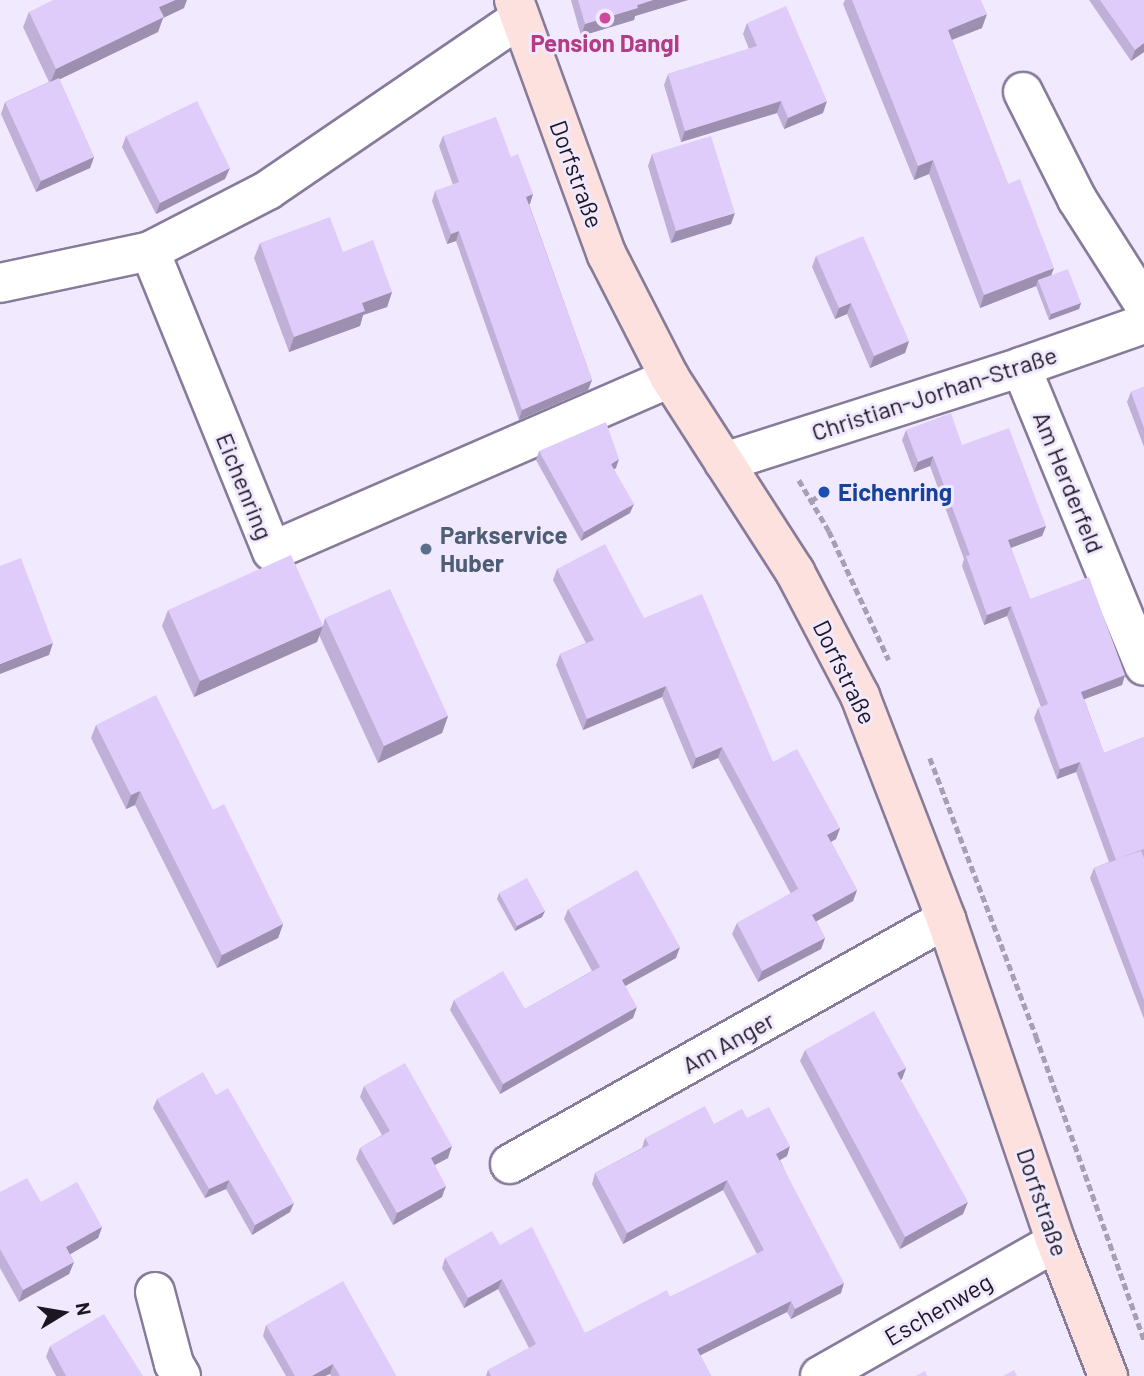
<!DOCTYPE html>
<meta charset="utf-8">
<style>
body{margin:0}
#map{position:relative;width:1144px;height:1376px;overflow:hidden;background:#f1e9fe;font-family:Barlow,sans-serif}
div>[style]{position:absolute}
.path>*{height:4.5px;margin-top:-2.25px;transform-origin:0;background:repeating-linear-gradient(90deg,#a7a0b2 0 7px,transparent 0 10.5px)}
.roads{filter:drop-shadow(2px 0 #877b9a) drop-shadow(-2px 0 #877b9a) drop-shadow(0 2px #877b9a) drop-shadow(0 -2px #877b9a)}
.street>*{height:38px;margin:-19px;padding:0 19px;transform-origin:19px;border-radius:19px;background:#fff}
.secondary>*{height:38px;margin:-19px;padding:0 19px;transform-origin:19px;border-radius:19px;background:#fde1de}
.wall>*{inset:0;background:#c0afd7}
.shaded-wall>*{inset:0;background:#9c8faf}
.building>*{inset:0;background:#dfccfa}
.dots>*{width:19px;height:19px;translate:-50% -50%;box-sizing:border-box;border:4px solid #f1e9fe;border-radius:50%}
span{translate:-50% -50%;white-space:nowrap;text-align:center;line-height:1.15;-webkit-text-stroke:6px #f1e9fe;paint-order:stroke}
.hotel-label{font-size:24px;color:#b23c85;font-weight:700}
.street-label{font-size:24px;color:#1b1622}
.transit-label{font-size:24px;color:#164399;font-weight:700}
.left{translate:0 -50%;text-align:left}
.service-label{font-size:24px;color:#4e5e75;font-weight:700}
.north{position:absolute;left:28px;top:1278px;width:70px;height:70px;-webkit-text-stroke:5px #f1e9fe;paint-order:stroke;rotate:79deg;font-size:19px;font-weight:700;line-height:28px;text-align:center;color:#1b1622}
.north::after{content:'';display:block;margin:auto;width:24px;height:32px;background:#1b1622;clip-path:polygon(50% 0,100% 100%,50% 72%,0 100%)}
</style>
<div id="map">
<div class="path">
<i style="left:799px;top:480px;width:59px;rotate:59.5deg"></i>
<i style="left:829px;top:531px;width:142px;rotate:65.1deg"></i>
<i style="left:811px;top:501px;width:16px;rotate:-35deg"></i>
<i style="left:930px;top:758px;width:298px;rotate:69.1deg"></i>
<i style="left:1036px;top:1036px;width:323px;rotate:70.4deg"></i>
</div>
<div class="roads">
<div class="street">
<i style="left:1023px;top:92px;width:120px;rotate:63.2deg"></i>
<i style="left:1077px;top:199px;width:125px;rotate:57.5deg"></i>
<i style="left:150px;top:251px;width:324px;rotate:67.9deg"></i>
<i style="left:272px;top:551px;width:434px;rotate:-23.5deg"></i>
<i style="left:0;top:283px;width:153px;rotate:-12deg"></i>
<i style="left:150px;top:251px;width:133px;rotate:-27.3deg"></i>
<i style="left:268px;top:190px;width:305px;rotate:-34.3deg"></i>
<i style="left:1021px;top:367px;width:323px;rotate:67.6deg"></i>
<i style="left:724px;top:462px;width:312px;rotate:-17.7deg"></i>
<i style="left:1021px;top:367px;width:130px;rotate:-19.3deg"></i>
<i style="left:510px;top:1164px;width:500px;rotate:-29.33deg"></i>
<i style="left:155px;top:1292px;width:74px;rotate:75.2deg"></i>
<i style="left:174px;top:1364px;width:14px;rotate:60deg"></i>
<i style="left:820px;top:1376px;width:271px;rotate:-29.6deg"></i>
</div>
<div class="secondary">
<i style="left:514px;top:0;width:271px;rotate:70deg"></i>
<i style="left:607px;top:255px;width:138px;rotate:62.9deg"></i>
<i style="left:670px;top:378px;width:231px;rotate:57.2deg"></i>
<i style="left:795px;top:572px;width:140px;rotate:62.3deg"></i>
<i style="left:860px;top:696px;width:239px;rotate:68.9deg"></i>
<i style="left:946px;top:919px;width:341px;rotate:71.2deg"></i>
<i style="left:1056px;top:1242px;width:144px;rotate:68.8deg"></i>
</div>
</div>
<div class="wall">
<i style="clip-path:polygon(571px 0,688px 0,635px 16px,634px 20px,581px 36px)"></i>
<i style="clip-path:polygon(845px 0,981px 0,982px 28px,952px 40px,1008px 184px,1051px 276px,1081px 303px,1079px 309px,1049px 320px,1036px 286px,980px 308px,929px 174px,914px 180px,843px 4px)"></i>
<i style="clip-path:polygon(1089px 0,1144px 0,1144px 52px,1131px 61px)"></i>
<i style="clip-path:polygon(184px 8px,163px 18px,158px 32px,59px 79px,94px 157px,90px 168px,36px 192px,1px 114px,5px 102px,49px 82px,23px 27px,29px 12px)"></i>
<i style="clip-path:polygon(747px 23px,823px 113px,784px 129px,777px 113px,681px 142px,664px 85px,668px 74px,749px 49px,743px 34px)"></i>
<i style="clip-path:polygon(126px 136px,225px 179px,156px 214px,122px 147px)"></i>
<i style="clip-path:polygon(443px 136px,511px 157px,533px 194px,529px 204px,592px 380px,588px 390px,519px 420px,456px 241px,447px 244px,432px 201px,435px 191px,453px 185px,439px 146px)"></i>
<i style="clip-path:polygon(652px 154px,731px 224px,671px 243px,648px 166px)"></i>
<i style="clip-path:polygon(260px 243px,343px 252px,392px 292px,387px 307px,363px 315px,360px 326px,289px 352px,254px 258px)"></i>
<i style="clip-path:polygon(816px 256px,909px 341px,905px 353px,870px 368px,847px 314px,835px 319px,812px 267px)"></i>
<i style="clip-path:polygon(1144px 387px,1144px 447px,1127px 402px,1131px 392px)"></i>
<i style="clip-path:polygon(906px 430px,962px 445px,1046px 526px,1042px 536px,1011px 548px,1030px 599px,1125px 675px,1122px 685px,1084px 699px,1104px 753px,1144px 737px,1144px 1019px,1090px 878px,1094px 868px,1109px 862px,1076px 772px,1057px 779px,1034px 718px,1038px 708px,1041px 707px,1007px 616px,984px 625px,962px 566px,964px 559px,930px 466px,914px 472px,902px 440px)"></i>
<i style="clip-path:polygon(539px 451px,616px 468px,614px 469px,630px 513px,581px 541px,536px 460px)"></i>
<i style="clip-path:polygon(557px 569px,644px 618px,773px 762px,840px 828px,836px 839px,831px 842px,857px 890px,853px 901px,816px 921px,825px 938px,821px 949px,758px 982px,732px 934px,737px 923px,791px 894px,718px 758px,692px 769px,662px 697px,583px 730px,556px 665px,560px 654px,586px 643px,553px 580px)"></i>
<i style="clip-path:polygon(168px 610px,323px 626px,325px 618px,448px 716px,442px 733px,378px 763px,319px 635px,317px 642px,194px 697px,162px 626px)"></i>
<i style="clip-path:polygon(96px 725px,213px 810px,283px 924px,278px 938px,217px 968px,135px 805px,126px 809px,91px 738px)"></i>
<i style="clip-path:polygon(499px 893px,545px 911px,542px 917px,515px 931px,497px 899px)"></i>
<i style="clip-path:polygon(568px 909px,676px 958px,625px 986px,633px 1018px,500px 1094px,450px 1010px,454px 1000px,525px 1009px,592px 971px,564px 919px)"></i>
<i style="clip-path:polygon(805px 1050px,906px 1068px,902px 1079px,900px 1080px,963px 1214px,900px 1249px,800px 1061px)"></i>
<i style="clip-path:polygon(364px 1086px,448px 1158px,435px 1165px,442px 1197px,393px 1225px,356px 1159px,360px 1148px,382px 1135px,360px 1097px)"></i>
<i style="clip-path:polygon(216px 1095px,290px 1212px,252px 1235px,226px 1189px,205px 1198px,153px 1108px,157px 1099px)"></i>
<i style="clip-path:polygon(747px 1118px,787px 1156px,780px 1160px,841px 1293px,791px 1319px,787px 1312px,700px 1355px,711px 1376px,486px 1376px,488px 1370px,529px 1348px,498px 1289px,464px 1308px,442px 1268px,445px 1258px,500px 1245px,585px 1333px,670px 1297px,757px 1254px,723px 1190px,623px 1244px,592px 1184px,595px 1173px,642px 1148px,645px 1138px)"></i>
<i style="clip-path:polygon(0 1192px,41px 1202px,102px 1227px,98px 1238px,70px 1254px,74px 1262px,69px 1274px,19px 1302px,0 1268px)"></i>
<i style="clip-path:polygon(266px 1325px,396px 1376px,331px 1376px,330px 1374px,325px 1376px,286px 1376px,263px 1336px)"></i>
<i style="clip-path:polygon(50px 1346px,143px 1376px,56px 1376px,46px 1357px)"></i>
</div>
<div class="shaded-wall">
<i style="clip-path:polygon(175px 0,187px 0,184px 8px,163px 18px,158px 32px,50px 84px,56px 69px,159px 7px)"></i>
<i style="clip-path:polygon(653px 0,688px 0,635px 16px,634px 20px,581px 36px,585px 24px)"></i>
<i style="clip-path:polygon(987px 14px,982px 28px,943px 43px,948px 30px)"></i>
<i style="clip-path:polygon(1144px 43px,1144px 52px,1131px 61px,1135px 50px)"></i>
<i style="clip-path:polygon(781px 101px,777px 113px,681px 142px,685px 131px)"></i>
<i style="clip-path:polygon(827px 101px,823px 113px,784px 129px,788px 118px)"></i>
<i style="clip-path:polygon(94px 157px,90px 168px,36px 192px,41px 181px)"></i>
<i style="clip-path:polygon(933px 160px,929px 174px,914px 180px,918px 166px)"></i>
<i style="clip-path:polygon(230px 168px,225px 179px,156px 214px,160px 203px)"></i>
<i style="clip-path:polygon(533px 194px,530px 204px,523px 207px,526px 197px)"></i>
<i style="clip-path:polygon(735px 213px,731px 224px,671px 243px,676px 231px)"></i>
<i style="clip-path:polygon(459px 231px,456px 241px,447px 244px,451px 234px)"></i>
<i style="clip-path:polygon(1054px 268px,1049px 281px,1038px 280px,1036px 286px,980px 308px,984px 295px)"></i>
<i style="clip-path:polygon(392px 292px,387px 307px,363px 315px,360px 326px,289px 352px,294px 337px,362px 303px)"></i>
<i style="clip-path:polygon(851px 303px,847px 314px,835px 319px,839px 308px)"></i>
<i style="clip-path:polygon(1081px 303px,1079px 309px,1049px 320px,1051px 314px)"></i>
<i style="clip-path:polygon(909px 341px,905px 353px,870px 368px,874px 356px)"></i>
<i style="clip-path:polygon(592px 380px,588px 390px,519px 420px,522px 410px)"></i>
<i style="clip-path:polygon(933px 456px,930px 466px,914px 472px,918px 462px)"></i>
<i style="clip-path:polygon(619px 459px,616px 468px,607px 473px,611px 464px)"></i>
<i style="clip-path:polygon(634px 504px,630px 513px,581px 541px,584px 532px)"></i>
<i style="clip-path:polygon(1046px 526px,1042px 536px,1005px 550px,1008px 540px)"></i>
<i style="clip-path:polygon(1011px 606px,1007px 616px,984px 625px,987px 615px)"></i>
<i style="clip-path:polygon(323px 626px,317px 642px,194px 697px,200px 681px)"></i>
<i style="clip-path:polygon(53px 643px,49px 655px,0 674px,0 664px)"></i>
<i style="clip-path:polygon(1125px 675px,1122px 685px,1077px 702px,1081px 692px)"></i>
<i style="clip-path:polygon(666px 686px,662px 697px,583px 730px,587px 719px)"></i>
<i style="clip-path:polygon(448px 716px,442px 733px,378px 763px,384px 746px)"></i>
<i style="clip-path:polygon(722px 747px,718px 758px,692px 769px,696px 758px)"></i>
<i style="clip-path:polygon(1080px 762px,1076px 772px,1057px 779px,1060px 769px)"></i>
<i style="clip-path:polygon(140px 791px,135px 805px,126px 809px,131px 795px)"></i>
<i style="clip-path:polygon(840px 828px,836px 839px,823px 846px,827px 835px)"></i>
<i style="clip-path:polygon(857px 890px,853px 901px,808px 926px,812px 915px)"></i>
<i style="clip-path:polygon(545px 911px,542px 917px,515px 931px,517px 926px)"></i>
<i style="clip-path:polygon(283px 924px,278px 938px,217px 968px,222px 955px)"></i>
<i style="clip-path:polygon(825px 938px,821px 949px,758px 982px,762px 971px)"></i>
<i style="clip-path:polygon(680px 947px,676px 958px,618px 990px,622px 980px)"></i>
<i style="clip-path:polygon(637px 1007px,633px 1018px,500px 1094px,503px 1084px)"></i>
<i style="clip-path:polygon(906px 1068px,902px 1079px,892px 1085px,897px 1073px)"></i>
<i style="clip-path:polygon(452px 1146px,448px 1158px,427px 1169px,431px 1158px)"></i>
<i style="clip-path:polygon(790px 1146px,787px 1156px,773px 1164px,776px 1154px)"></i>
<i style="clip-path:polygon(229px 1180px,226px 1189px,205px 1198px,209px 1189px)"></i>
<i style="clip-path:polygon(727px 1180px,723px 1190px,623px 1244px,627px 1233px)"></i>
<i style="clip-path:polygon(446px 1186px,442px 1197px,393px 1225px,397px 1213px)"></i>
<i style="clip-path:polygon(968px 1202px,963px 1214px,900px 1249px,905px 1237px)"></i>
<i style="clip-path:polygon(294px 1203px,290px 1212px,252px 1235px,255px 1225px)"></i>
<i style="clip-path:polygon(102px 1227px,98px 1238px,62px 1259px,66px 1247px)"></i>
<i style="clip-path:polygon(74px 1262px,69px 1274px,19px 1302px,23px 1290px)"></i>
<i style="clip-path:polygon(502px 1279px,498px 1289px,464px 1308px,468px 1298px)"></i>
<i style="clip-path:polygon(844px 1283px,841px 1293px,791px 1319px,795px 1309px)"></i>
<i style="clip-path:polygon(791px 1301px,787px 1312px,693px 1359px,697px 1349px)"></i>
<i style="clip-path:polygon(333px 1364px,330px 1374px,325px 1376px,312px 1376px)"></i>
</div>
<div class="building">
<i style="clip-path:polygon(53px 0,175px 0,159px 7px,164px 17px,56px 69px,29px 12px)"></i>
<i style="clip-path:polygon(578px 0,653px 0,637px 5px,638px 8px,585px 24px)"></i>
<i style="clip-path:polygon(852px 0,981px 0,987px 14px,948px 30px,1008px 184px,1020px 179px,1054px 268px,984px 295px,933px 160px,918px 166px)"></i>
<i style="clip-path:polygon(1100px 0,1144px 0,1144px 43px,1135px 50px)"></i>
<i style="clip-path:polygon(786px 6px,827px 101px,788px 118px,781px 101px,685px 131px,668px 74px,757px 46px,747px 23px)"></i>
<i style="clip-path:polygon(59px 78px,94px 157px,41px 181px,5px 102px)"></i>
<i style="clip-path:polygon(197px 101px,230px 168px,160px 203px,126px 136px)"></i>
<i style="clip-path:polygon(496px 117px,511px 157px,518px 154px,533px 194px,526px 197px,592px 380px,522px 410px,459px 231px,451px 234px,435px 191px,459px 182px,443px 136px)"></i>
<i style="clip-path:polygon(711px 136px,735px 213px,676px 231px,652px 154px)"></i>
<i style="clip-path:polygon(330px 217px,343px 252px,373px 240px,392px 292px,362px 303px,365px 311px,294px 337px,260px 243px)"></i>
<i style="clip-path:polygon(863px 236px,909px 341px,874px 356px,851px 303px,839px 308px,816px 256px)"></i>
<i style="clip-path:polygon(1068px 269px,1081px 303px,1051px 314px,1038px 280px)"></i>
<i style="clip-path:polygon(1144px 387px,1144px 428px,1131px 392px)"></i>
<i style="clip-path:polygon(951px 413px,962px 445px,1009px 428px,1046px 526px,1008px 540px,1030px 599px,1089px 577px,1125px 675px,1081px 692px,1104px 753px,1144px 737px,1144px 849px,1116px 859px,1141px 851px,1144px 858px,1144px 1000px,1094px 868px,1116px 860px,1080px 762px,1060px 769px,1038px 708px,1048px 704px,1011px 606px,987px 615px,966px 556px,970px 555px,933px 456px,918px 462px,906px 430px)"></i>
<i style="clip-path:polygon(606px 422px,619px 459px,611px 464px,634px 504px,584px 532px,539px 451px)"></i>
<i style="clip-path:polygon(605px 544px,644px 618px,702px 594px,773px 762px,797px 749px,840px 828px,827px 835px,857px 890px,812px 915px,825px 938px,762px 971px,737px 923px,798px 889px,801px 894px,722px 747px,696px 758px,666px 686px,587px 719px,560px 654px,594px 640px,557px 569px)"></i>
<i style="clip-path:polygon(291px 555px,323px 626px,200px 681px,168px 610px)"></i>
<i style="clip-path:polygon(21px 558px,53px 643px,0 664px,0 566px)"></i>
<i style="clip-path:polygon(390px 589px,448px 716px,384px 746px,325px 618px)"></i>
<i style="clip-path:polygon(156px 695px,213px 810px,224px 804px,283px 924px,222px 955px,140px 791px,131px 795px,96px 725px)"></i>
<i style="clip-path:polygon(637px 870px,680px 947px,622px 980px,637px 1007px,503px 1084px,454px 1000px,503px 971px,525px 1009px,600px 967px,568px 909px)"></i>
<i style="clip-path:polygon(527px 878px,545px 911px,517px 926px,499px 893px)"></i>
<i style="clip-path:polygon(874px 1011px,906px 1068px,897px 1073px,968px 1202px,905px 1237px,805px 1050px)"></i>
<i style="clip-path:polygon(405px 1063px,452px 1146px,431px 1158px,446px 1186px,397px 1213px,360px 1148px,390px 1131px,364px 1086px)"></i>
<i style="clip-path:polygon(203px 1072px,216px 1095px,228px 1088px,294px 1203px,255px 1225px,229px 1180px,209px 1189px,157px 1099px)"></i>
<i style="clip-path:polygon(705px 1106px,714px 1124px,742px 1109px,747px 1118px,769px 1107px,790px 1146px,776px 1154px,844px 1283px,795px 1309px,791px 1301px,697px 1349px,711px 1376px,491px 1376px,488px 1370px,536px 1344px,502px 1279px,468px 1298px,445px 1258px,492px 1231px,500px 1245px,532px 1227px,585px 1333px,667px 1290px,670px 1297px,764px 1250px,727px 1180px,627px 1233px,595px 1173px,649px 1145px,645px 1138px)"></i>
<i style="clip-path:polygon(27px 1178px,41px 1202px,77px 1182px,102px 1227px,66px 1247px,74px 1262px,23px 1290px,0 1249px,0 1192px)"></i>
<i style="clip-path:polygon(343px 1281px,396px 1375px,396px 1376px,340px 1376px,333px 1364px,312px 1376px,295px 1376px,266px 1325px)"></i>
<i style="clip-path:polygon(104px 1314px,143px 1376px,66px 1376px,50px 1346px)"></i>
<i style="clip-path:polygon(1014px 1370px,1017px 1376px,1003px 1376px)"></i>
<i style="clip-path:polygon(925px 1371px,927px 1376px,916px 1376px)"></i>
</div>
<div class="dots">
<i style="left:605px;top:18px;background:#d1479c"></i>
<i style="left:824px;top:492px;background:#1a4fb4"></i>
<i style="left:426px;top:549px;background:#5c6f8a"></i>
</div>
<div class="hotel-label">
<span style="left:605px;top:43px">Pension Dangl</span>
</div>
<div class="street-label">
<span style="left:577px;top:174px;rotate:70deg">Dorfstraße</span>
<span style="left:934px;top:393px;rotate:-18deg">Christian-Jorhan-Straße</span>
<span style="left:1069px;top:482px;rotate:68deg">Am Herderfeld</span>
<span style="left:245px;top:486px;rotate:68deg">Eichenring</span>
<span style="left:845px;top:672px;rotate:64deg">Dorfstraße</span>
<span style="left:728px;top:1042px;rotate:-29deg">Am Anger</span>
<span style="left:1043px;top:1202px;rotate:71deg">Dorfstraße</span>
<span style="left:938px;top:1309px;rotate:-30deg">Eschenweg</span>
</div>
<div class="transit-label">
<span class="left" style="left:838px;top:492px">Eichenring</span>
</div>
<div class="service-label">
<span class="left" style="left:440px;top:549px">Parkservice<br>Huber</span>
</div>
<div class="north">N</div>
</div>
